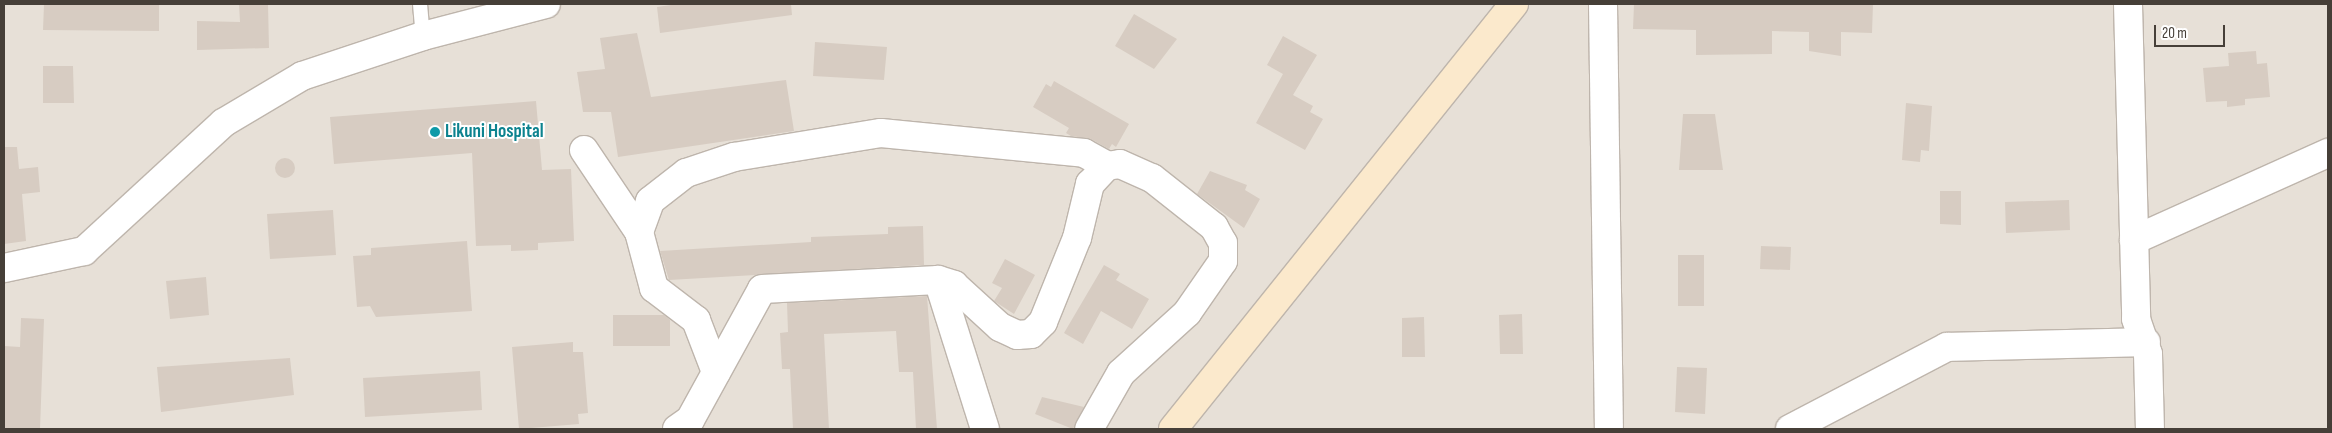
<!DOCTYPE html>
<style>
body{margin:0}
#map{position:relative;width:2332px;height:433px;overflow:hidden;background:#f3efe9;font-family:"Sofia Sans Condensed",sans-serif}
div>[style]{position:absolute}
.residential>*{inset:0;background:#e7e0d7}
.building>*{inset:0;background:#d7ccc2}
.round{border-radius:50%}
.roads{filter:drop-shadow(1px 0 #beb5ac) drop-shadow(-1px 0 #beb5ac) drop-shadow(0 1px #beb5ac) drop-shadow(0 -1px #beb5ac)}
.service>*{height:14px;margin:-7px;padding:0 7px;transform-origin:7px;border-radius:7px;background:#fff}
.minor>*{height:28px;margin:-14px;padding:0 14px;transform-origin:14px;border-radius:14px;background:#fff}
.secondary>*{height:28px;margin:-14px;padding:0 14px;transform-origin:14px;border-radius:14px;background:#fbe9cc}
.dots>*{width:14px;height:14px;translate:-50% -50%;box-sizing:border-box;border:2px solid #fff;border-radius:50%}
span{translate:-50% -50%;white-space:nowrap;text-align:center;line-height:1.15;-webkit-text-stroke:4px #fff;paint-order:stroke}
.culture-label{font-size:19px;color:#0d838f;font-weight:700}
.left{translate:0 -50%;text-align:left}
.frame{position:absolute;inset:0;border:5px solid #463f38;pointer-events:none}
.scale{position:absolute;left:2154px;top:25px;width:71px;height:22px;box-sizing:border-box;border:2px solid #463f38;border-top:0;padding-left:6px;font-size:15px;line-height:18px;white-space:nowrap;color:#463f38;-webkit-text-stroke:4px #fff;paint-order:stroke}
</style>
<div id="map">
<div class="residential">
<i style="clip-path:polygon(4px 4px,2328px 4px,2328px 429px,4px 429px)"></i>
</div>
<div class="building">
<i style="clip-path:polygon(44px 4px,159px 4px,159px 31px,43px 30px)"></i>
<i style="clip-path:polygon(239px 4px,268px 4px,269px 48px,197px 50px,197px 21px,240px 22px)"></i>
<i style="clip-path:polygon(678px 4px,791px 4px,792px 15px,660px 33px,657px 7px)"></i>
<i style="clip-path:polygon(1634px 4px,1873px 4px,1872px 33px,1841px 32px,1841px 56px,1809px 51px,1809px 32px,1772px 31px,1772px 54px,1696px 55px,1696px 30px,1633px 29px)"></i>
<i style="clip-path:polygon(1134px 14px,1177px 39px,1154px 69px,1115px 46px)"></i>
<i style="clip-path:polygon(637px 33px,651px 97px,786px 80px,794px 131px,618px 157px,611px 112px,583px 112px,577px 72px,605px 69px,600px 38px)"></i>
<i style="clip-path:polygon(1283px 36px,1317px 55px,1293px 95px,1313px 106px,1310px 112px,1323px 119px,1305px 150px,1256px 123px,1283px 74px,1267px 65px)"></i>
<i style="clip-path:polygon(815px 42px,887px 47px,884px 80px,813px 76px)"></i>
<i style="clip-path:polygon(2256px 51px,2257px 64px,2267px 63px,2270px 97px,2245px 99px,2245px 105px,2227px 107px,2227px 101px,2206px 102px,2203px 68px,2229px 66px,2228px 53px)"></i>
<i style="clip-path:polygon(43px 66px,73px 66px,74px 103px,43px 103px)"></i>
<i style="clip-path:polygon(1054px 81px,1129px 124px,1116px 147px,1112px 144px,1109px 149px,1091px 139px,1071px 136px,1066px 133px,1069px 128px,1033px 107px,1046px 84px,1051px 87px)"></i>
<i style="clip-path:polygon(536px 101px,542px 170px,571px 169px,574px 241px,538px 243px,538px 250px,511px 251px,511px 245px,476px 246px,472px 153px,334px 164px,330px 117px)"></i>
<i style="clip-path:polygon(1906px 103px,1932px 106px,1929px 151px,1921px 150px,1920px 162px,1902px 160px)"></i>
<i style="clip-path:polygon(1683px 114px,1715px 114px,1723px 170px,1679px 170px)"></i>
<i style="clip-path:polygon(4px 147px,17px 147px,19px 169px,38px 167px,40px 192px,22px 194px,26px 241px,4px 244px)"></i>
<i class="round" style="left:275px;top:158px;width:20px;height:20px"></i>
<i style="clip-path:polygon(1210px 171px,1247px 185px,1245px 190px,1260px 199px,1244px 228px,1197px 194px)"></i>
<i style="clip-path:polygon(1940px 191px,1961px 191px,1961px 225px,1940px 224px)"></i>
<i style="clip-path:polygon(2069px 200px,2070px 230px,2006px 233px,2005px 202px)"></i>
<i style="clip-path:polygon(333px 210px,336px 255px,270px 259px,267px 214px)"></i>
<i style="clip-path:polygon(923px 226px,924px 265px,669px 280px,660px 251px,811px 242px,811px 237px,888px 234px,888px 227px)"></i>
<i style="clip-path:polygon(467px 241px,472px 311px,376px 317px,370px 306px,357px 307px,353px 256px,371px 255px,371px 248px)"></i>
<i style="clip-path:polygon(1761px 246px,1791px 247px,1790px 270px,1760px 269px)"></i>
<i style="clip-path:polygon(1678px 255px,1704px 255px,1704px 306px,1678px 306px)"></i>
<i style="clip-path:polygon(1005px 259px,1035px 275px,1014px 314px,994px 301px,1002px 288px,992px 283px)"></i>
<i style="clip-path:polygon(1104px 265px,1120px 274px,1116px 280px,1149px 299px,1132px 329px,1101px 311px,1083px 344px,1064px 333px)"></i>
<i style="clip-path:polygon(206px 277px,209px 315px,170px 319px,166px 281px)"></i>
<i style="clip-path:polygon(927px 296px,937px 429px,916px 429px,913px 372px,899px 372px,896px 331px,824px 334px,829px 429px,793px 429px,790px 369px,782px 369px,780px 333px,788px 332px,787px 303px)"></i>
<i style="clip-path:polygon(1522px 314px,1523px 354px,1500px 354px,1499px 315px)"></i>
<i style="clip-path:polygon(613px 315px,664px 315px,670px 320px,670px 346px,613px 346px)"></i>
<i style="clip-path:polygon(1424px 317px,1425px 357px,1402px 357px,1402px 318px)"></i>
<i style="clip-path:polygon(21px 318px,44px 319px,40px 429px,4px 429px,4px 346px,20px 347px)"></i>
<i style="clip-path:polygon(573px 342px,573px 352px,583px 352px,588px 413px,578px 414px,579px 424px,519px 429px,512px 347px)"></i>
<i style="clip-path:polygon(290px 358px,294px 395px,161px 412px,157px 367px)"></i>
<i style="clip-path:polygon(1677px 367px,1707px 368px,1705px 414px,1675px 412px)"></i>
<i style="clip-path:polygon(480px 371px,482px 410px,365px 417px,363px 378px)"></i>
<i style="clip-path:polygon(1042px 397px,1084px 407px,1073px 429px,1035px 414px)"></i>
</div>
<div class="roads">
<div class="service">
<i style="left:420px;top:4px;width:32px;rotate:85deg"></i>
</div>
<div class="minor">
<i style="left:1603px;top:4px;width:425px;rotate:89.2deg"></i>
<i style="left:2128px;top:4px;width:315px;rotate:88.5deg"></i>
<i style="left:2136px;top:319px;width:37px;rotate:71deg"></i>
<i style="left:2148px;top:354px;width:75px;rotate:88.5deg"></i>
<i style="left:584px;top:150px;width:99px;rotate:56.1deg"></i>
<i style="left:639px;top:232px;width:58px;rotate:75deg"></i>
<i style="left:654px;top:288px;width:53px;rotate:37.3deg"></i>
<i style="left:696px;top:320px;width:56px;rotate:69deg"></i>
<i style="left:639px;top:232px;width:33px;rotate:-70deg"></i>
<i style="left:650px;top:201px;width:46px;rotate:-37.9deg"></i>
<i style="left:686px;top:173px;width:51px;rotate:-18.4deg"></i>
<i style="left:734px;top:157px;width:149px;rotate:-9.3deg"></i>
<i style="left:881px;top:133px;width:204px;rotate:5.6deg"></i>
<i style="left:1084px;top:153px;width:26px;rotate:29deg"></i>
<i style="left:2134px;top:240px;width:213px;rotate:-24.2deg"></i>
<i style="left:4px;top:268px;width:82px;rotate:-12deg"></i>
<i style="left:84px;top:251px;width:189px;rotate:-42.6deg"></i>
<i style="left:223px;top:123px;width:92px;rotate:-30.7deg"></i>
<i style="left:302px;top:76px;width:127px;rotate:-18.3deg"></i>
<i style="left:423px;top:36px;width:127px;rotate:-14.6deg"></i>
<i style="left:938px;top:280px;width:156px;rotate:72.5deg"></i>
<i style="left:677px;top:429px;width:16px;rotate:-35deg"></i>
<i style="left:690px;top:420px;width:149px;rotate:-61.2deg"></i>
<i style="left:762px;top:289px;width:176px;rotate:-2.9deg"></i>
<i style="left:938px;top:280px;width:17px;rotate:17deg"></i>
<i style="left:954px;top:285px;width:62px;rotate:42.4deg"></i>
<i style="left:1000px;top:327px;width:19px;rotate:25deg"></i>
<i style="left:1017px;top:335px;width:14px;rotate:-4deg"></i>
<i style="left:1031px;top:334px;width:17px;rotate:-45deg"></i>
<i style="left:1043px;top:322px;width:91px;rotate:-68deg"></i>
<i style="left:1077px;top:238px;width:56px;rotate:-76.5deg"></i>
<i style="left:1090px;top:184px;width:25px;rotate:-47deg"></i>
<i style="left:1107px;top:166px;width:13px;rotate:-9deg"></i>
<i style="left:1120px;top:164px;width:35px;rotate:24deg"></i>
<i style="left:1152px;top:178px;width:79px;rotate:38.3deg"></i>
<i style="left:1214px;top:227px;width:18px;rotate:61deg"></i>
<i style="left:1223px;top:243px;width:18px;rotate:90deg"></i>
<i style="left:1223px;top:261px;width:63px;rotate:124.7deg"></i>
<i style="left:1187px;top:313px;width:89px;rotate:137.7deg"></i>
<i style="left:1121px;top:373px;width:64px;rotate:119.7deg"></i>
<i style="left:1790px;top:429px;width:177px;rotate:-27.6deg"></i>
<i style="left:1947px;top:347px;width:199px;rotate:-1.4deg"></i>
</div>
<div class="secondary">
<i style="left:1173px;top:429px;width:545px;rotate:-51.26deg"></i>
</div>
</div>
<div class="dots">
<i style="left:435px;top:132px;background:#0f9aa8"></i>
</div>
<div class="culture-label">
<span class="left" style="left:445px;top:132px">Likuni Hospital</span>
</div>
<div class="frame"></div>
<div class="scale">20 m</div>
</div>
